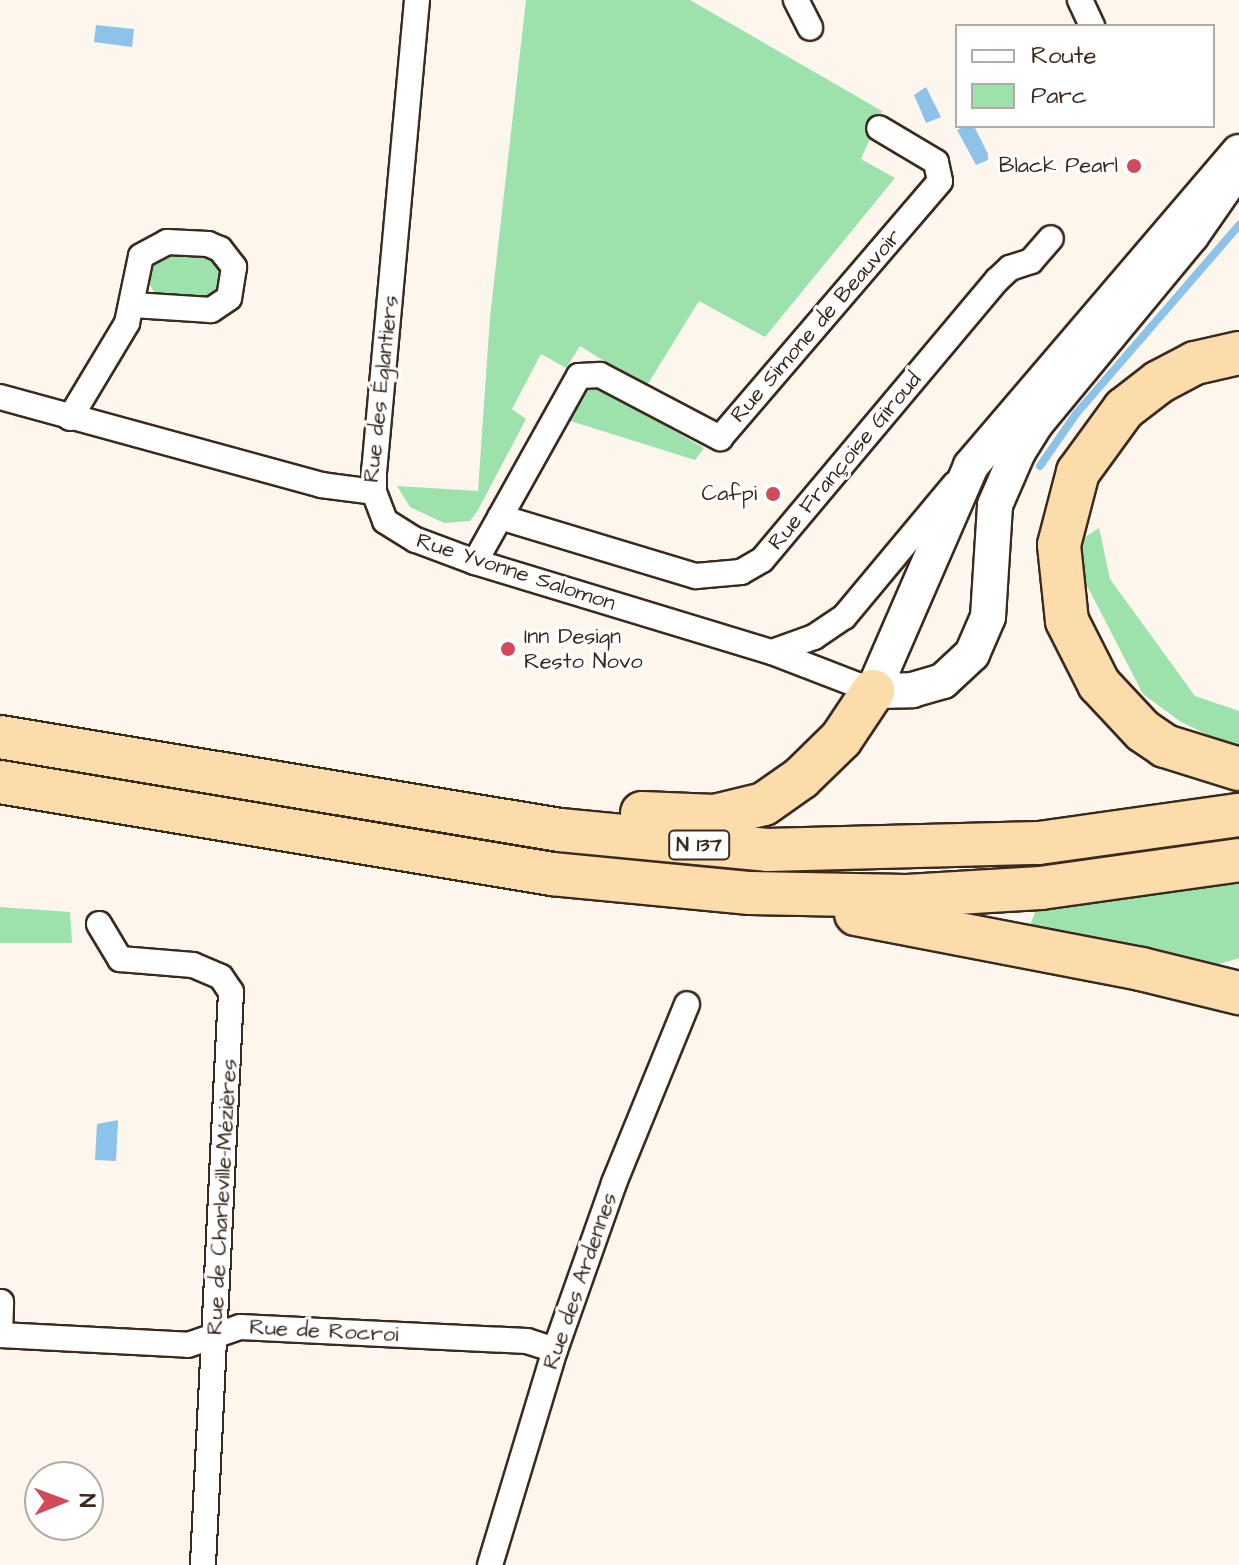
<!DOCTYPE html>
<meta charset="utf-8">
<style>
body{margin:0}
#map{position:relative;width:1239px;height:1565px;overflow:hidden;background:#fdf6ed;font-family:"Architects Daughter",sans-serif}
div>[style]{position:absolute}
.green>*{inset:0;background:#9de1ad}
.water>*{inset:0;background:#8dc3eb}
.stream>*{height:8px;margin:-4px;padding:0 4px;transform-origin:4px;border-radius:4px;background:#8dc3eb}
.roads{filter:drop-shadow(2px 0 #3b2a1e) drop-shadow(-2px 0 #3b2a1e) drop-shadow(0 2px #3b2a1e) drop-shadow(0 -2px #3b2a1e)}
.street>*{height:24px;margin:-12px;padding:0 12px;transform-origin:12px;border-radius:12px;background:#fff}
.secondary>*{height:34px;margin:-17px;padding:0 17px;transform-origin:17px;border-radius:17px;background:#fff}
.highway>*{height:42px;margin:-21px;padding:0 21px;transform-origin:21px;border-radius:21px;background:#fddcac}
.dots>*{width:22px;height:22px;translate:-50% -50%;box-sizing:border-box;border:4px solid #fff;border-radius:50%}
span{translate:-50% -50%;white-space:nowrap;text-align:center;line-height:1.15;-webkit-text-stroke:6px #fff;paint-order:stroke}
.shield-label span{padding:2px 6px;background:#fff;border:2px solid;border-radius:6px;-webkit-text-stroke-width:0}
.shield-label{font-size:20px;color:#3b2a1e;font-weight:700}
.poi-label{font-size:22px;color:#3b2a1e}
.right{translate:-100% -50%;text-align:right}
.left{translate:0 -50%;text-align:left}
.street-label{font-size:22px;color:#3b2a1e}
.legend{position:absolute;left:955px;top:24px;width:260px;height:104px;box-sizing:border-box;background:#fff;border:2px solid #b1aaa5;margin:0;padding:10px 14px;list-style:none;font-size:24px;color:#3b2a1e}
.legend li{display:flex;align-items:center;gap:16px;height:40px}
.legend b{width:40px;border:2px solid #b1aaa5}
.north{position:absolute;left:24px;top:1461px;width:80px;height:80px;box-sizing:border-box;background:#fff;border:2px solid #b1aaa5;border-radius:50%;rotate:89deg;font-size:22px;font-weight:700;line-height:32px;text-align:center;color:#3b2a1e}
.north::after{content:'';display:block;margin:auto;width:28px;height:36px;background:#d1495b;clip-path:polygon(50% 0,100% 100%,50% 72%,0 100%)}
</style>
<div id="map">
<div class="green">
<i style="clip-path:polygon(526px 0,690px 0,882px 111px,861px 159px,895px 178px,765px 337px,699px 301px,646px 387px,580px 346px,566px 368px,541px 354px,512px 409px,526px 419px,478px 510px,470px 521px,444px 523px,410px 507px,397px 486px,478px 491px,490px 317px)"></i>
<i style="clip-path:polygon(163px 252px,210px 254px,222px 264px,222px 291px,205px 302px,155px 294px,145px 275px)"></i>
<i style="clip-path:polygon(596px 387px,637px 409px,704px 448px,695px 460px,567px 420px,584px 390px)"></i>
<i style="clip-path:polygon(1099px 528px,1110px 579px,1195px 696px,1239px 711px,1239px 750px,1181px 722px,1143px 694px,1083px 578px,1082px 539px)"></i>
<i style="clip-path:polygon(1239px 882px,1239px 958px,1216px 965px,1028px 930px,1036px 910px)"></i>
<i style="clip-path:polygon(0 907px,70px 912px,72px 943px,0 943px)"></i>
</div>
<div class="water">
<i style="clip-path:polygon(96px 25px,134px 29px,132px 47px,94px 42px)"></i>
<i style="clip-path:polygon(926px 87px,941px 117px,926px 123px,914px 95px)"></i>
<i style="clip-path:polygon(965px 126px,974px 126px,988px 154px,988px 160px,976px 165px,957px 130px)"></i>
<i style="clip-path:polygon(118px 1120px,116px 1161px,95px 1160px,97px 1124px)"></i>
</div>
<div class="stream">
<i style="left:1040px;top:466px;width:63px;rotate:-55.3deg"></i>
<i style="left:1076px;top:414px;width:250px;rotate:-49.2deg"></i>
</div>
<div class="roads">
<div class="street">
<i style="left:417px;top:0;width:472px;rotate:95.2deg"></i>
<i style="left:374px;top:470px;width:22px;rotate:90deg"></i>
<i style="left:374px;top:492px;width:31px;rotate:69deg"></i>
<i style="left:385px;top:521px;width:36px;rotate:32deg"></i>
<i style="left:416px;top:540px;width:63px;rotate:20.4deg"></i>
<i style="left:475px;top:562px;width:310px;rotate:16.9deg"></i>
<i style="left:772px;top:652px;width:108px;rotate:21.1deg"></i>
<i style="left:796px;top:0;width:31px;rotate:63deg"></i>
<i style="left:1080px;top:0;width:29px;rotate:65deg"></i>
<i style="left:0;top:397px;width:333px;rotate:15.3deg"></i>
<i style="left:321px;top:485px;width:53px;rotate:7.5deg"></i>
<i style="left:70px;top:418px;width:111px;rotate:-59deg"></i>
<i style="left:127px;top:323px;width:68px;rotate:-78.2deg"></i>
<i style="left:141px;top:256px;width:30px;rotate:-28deg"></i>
<i style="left:167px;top:242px;width:41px;rotate:2.8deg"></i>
<i style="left:208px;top:244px;width:13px;rotate:23deg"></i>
<i style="left:220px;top:249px;width:23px;rotate:52deg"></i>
<i style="left:234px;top:267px;width:31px;rotate:99deg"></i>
<i style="left:229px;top:298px;width:22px;rotate:146deg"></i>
<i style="left:211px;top:310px;width:78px;rotate:-176.3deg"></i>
<i style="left:500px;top:517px;width:205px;rotate:16.8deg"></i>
<i style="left:696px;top:576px;width:45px;rotate:-5.1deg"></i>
<i style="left:741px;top:572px;width:24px;rotate:-30deg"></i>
<i style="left:762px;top:560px;width:366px;rotate:-50deg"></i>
<i style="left:997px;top:280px;width:18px;rotate:-43deg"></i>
<i style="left:1010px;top:268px;width:22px;rotate:-18deg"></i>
<i style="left:1031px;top:261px;width:30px;rotate:-49deg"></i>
<i style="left:475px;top:562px;width:213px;rotate:-60.8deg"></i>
<i style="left:579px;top:376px;width:21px;rotate:-3deg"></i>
<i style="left:600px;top:375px;width:136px;rotate:27.7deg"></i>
<i style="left:720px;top:438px;width:338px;rotate:-49.4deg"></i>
<i style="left:940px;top:181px;width:19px;rotate:-102deg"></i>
<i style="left:936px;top:162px;width:66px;rotate:-149.2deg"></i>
<i style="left:772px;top:652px;width:45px;rotate:-19.7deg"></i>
<i style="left:814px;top:637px;width:36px;rotate:-34deg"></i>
<i style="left:844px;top:617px;width:173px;rotate:-50.2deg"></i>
<i style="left:99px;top:924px;width:41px;rotate:59deg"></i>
<i style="left:120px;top:959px;width:73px;rotate:4.7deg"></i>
<i style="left:193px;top:965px;width:30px;rotate:23deg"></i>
<i style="left:221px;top:977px;width:18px;rotate:56deg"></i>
<i style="left:231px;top:992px;width:574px;rotate:92.8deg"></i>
<i style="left:0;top:1334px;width:32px;rotate:-88deg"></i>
<i style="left:0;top:1335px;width:188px;rotate:3deg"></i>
<i style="left:188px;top:1345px;width:55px;rotate:-19.1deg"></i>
<i style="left:240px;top:1327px;width:287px;rotate:2.8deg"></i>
<i style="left:527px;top:1341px;width:29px;rotate:18deg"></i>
<i style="left:490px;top:1565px;width:225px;rotate:-73.2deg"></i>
<i style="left:555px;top:1350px;width:177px;rotate:-70.5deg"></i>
<i style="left:614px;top:1183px;width:193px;rotate:-67.8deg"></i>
</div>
<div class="secondary">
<i style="left:1239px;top:152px;width:413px;rotate:130.5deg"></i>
<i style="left:971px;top:466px;width:245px;rotate:113.5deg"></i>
<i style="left:873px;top:691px;width:39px;rotate:-1deg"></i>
<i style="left:912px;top:690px;width:32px;rotate:-16deg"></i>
<i style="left:943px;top:681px;width:40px;rotate:-43deg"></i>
<i style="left:972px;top:654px;width:40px;rotate:-66.6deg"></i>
<i style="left:988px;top:617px;width:112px;rotate:-86.4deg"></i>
<i style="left:995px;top:505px;width:58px;rotate:-66.5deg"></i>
<i style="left:1018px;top:452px;width:36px;rotate:-58deg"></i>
<i style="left:1037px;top:422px;width:241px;rotate:-50.4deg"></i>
<i style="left:1191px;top:236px;width:84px;rotate:-55.2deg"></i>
</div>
<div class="highway">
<i style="left:1239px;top:353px;width:45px;rotate:167.2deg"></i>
<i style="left:1195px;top:363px;width:41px;rotate:152.2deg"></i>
<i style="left:1159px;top:382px;width:44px;rotate:142.4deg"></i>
<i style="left:1124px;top:409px;width:78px;rotate:126.1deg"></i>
<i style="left:1078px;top:472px;width:75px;rotate:104.6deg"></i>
<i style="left:1059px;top:545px;width:76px;rotate:84deg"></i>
<i style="left:1067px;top:621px;width:71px;rotate:63.1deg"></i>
<i style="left:1099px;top:684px;width:64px;rotate:46.9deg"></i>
<i style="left:1143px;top:731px;width:27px;rotate:34deg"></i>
<i style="left:1165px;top:746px;width:77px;rotate:17.3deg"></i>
<i style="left:0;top:737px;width:568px;rotate:9.43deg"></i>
<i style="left:560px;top:830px;width:208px;rotate:5.5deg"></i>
<i style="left:767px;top:850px;width:272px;rotate:-1.5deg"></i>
<i style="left:1039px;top:843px;width:202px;rotate:-8deg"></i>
<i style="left:0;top:782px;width:560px;rotate:9.46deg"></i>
<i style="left:552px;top:874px;width:199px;rotate:5.5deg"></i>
<i style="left:750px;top:893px;width:157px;rotate:1.1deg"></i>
<i style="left:907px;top:896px;width:134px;rotate:-3.4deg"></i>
<i style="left:1041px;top:888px;width:200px;rotate:-8deg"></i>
<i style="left:642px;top:813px;width:73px;rotate:2.4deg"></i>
<i style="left:715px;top:816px;width:50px;rotate:-13.8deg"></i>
<i style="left:764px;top:804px;width:45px;rotate:-35.1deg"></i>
<i style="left:801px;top:778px;width:56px;rotate:-44.3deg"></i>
<i style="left:841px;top:739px;width:58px;rotate:-56.3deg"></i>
<i style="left:856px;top:914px;width:290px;rotate:10.9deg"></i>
<i style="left:1141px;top:969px;width:101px;rotate:13.8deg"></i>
</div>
</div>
<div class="dots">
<i style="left:1134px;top:166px;background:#d1495b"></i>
<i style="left:773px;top:494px;background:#d1495b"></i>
<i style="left:508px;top:649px;background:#d1495b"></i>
</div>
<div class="shield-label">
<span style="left:699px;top:845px">N 137</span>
</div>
<div class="poi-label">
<span class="right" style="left:1118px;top:166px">Black Pearl</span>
<span class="right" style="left:757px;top:494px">Cafpi</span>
<span class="left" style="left:524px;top:649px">Inn Design<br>Resto Novo</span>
</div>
<div class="street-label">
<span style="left:816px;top:326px;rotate:-49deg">Rue Simone de Beauvoir</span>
<span style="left:381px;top:389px;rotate:-84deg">Rue des Églantiers</span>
<span style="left:845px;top:461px;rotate:-50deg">Rue Françoise Giroud</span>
<span style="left:516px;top:572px;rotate:18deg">Rue Yvonne Salomon</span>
<span style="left:222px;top:1197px;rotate:-87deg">Rue de Charleville-Mézières</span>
<span style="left:580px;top:1281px;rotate:-71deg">Rue des Ardennes</span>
<span style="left:324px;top:1331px;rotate:3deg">Rue de Rocroi</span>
</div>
<ul class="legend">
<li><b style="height:10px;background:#fff"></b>Route</li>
<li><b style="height:22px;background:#9de1ad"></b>Parc</li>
</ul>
<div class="north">N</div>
</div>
